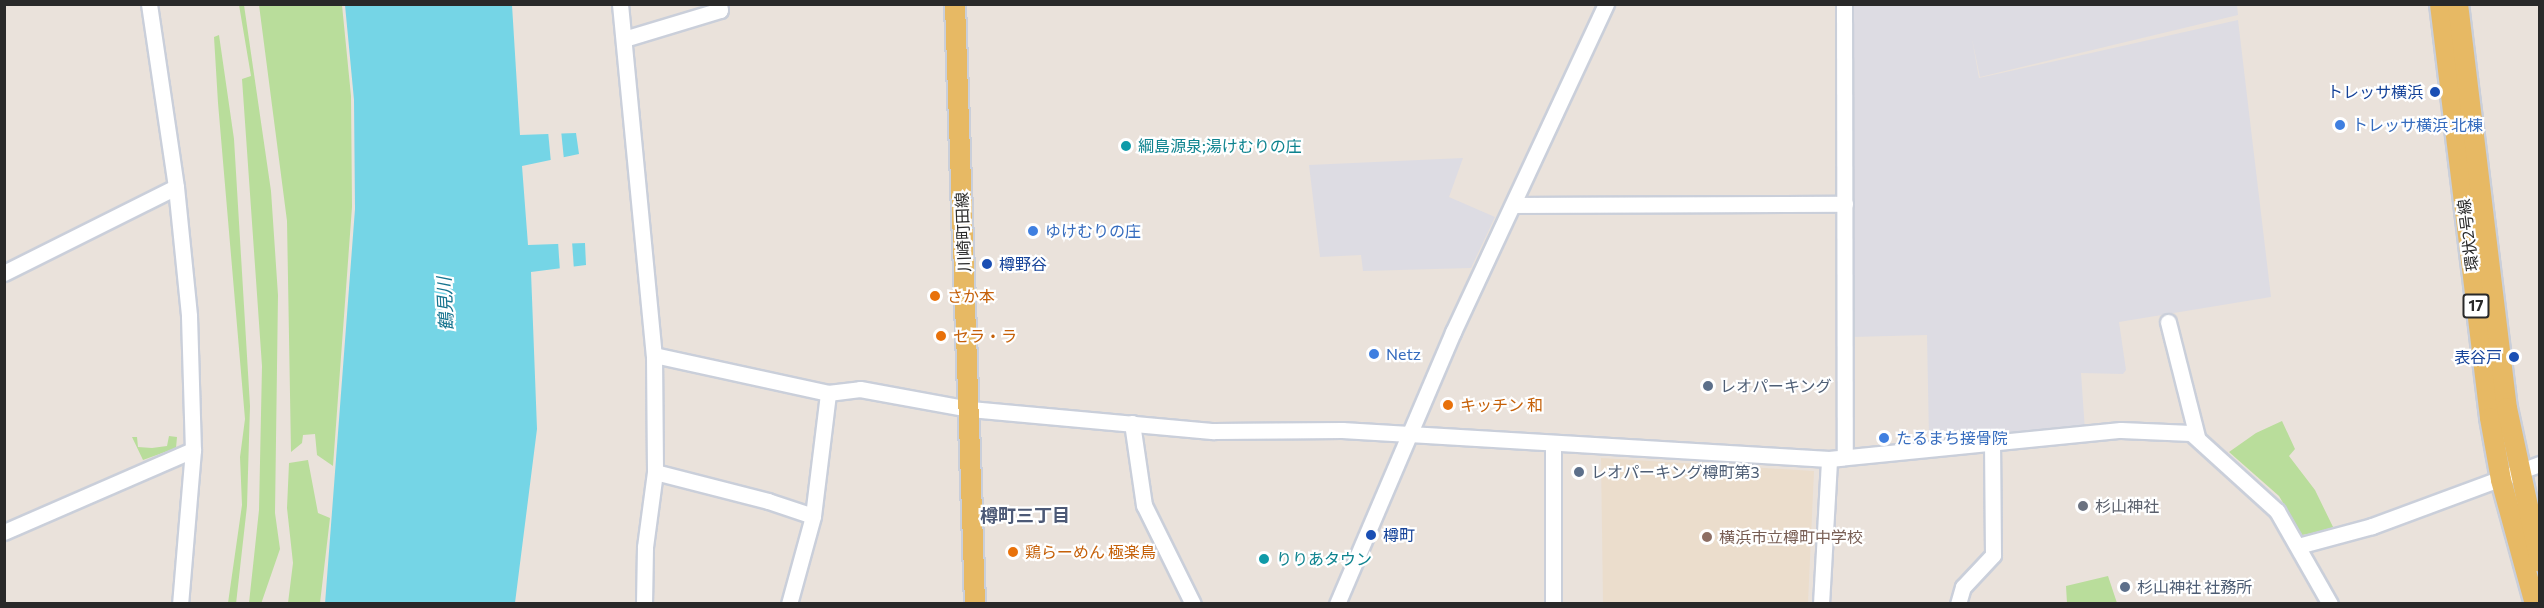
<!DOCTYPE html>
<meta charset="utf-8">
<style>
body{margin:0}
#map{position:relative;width:2544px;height:608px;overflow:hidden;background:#eae2db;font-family:Commissioner,"Noto Sans JP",sans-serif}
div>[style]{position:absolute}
.industrial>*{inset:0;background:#dddce3}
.education>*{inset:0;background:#ebddcc}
.green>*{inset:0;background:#b9dd9b}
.water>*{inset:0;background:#75d5e6}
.pier>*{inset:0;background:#eae2db}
.roads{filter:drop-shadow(2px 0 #cacfda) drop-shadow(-2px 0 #cacfda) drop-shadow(0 2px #cacfda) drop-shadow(0 -2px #cacfda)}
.minor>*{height:15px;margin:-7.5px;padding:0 7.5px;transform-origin:7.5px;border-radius:7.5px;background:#fff}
.major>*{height:20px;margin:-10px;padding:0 10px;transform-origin:10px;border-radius:10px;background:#e7b964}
.dots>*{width:16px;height:16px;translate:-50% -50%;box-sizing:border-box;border:3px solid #fff;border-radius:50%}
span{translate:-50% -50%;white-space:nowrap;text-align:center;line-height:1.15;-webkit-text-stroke:4.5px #fff;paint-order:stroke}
.shield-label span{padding:2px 4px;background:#fff;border:2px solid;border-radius:4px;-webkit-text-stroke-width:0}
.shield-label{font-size:15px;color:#292929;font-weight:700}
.transit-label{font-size:16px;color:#164399}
.right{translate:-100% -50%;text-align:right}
.left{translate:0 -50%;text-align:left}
.shop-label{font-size:16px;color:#366cbe}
.culture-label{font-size:16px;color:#0d838f}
.street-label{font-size:16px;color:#292929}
.food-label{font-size:16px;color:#c56008}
.service-label{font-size:16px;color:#4e5e75}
.worship-label{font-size:16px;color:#5b616d}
.education-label{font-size:16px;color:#785e54}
.water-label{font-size:18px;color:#16748f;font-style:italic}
.neighbourhood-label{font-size:18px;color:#4c5976;font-weight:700}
.frame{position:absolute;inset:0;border:6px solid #292929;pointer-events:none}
</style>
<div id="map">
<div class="industrial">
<i style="clip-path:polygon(1853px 5px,2237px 5px,2238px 15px,1980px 77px,1972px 39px,1979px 78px,2238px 20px,2271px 297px,2119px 322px,2126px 370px,2123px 374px,2081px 373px,2085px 431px,2004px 439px,1999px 434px,1929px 439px,1927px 335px,1852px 337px)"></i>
<i style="clip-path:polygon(1463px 158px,1449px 197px,1495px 217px,1471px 268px,1363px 271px,1361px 255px,1320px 257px,1309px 165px)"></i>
</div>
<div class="education">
<i style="clip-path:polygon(1601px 458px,1814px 471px,1808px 603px,1603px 603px)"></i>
</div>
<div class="green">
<i style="clip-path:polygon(239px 5px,244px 5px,271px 191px,278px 295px,275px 513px,280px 549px,261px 604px,249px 603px,259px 510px,262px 366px,242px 79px,251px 76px)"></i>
<i style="clip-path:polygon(259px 5px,342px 5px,351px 96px,352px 207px,333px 466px,317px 455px,315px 434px,303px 435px,302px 443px,291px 452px,287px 221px)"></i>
<i style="clip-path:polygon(219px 35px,234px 139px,250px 406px,247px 506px,236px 604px,228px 603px,242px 505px,240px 457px,245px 419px,218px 103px,214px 37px)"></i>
<i style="clip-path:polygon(2282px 421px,2295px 449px,2289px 456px,2315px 490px,2334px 529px,2302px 535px,2279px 496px,2229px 452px,2256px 433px)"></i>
<i style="clip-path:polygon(169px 436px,177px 437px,176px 448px,143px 460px,132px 437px,137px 437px,138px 447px,152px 448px,167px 446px)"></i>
<i style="clip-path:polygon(308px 460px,318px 513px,330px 518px,320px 603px,288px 603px,293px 563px,287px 508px,289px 463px)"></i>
<i style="clip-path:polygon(2108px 576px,2117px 603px,2140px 603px,2067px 603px,2066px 586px)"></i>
</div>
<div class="water">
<i style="clip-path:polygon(345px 5px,512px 5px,520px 135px,576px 133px,579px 154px,522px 166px,528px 245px,585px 243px,586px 265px,531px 272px,537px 429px,515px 603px,325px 604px,355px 209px,354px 100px)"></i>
</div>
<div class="pier">
<i style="clip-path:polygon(561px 130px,564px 160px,551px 163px,548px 131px)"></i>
<i style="clip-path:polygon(558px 241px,572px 241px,574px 270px,560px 272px)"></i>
</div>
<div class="roads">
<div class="minor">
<i style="left:149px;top:4px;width:185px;rotate:81.6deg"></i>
<i style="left:176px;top:187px;width:130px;rotate:84.2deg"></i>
<i style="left:189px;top:316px;width:134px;rotate:88.3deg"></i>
<i style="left:193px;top:450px;width:155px;rotate:94.8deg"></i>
<i style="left:620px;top:4px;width:353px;rotate:84.5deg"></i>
<i style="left:654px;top:355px;width:117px;rotate:89.5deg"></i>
<i style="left:655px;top:472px;width:76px;rotate:97.6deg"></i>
<i style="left:645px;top:547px;width:57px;rotate:91deg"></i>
<i style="left:1844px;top:4px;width:453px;rotate:89.9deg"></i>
<i style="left:624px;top:39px;width:100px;rotate:-16.8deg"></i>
<i style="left:720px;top:10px;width:6px;rotate:-99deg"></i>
<i style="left:1515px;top:205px;width:330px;rotate:-0.2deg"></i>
<i style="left:4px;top:273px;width:192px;rotate:-26.6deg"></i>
<i style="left:2168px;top:322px;width:119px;rotate:75.8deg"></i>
<i style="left:654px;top:355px;width:178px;rotate:12.3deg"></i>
<i style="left:828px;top:393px;width:32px;rotate:-7deg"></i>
<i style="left:860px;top:389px;width:112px;rotate:10.3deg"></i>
<i style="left:970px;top:409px;width:245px;rotate:5.2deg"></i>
<i style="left:1214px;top:431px;width:128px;rotate:-0.4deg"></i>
<i style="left:1342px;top:430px;width:488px;rotate:3.4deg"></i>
<i style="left:1829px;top:459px;width:293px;rotate:-5.7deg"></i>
<i style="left:2121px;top:430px;width:70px;rotate:2.5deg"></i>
<i style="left:2191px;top:433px;width:116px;rotate:42.2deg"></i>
<i style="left:2277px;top:511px;width:107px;rotate:60.3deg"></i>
<i style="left:1132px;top:423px;width:83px;rotate:81.7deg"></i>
<i style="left:1144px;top:505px;width:110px;rotate:63.7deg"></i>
<i style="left:1553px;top:443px;width:161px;rotate:90deg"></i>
<i style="left:655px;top:472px;width:117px;rotate:14.4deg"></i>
<i style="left:768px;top:501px;width:47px;rotate:18.4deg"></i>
<i style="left:4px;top:532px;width:206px;rotate:-23.5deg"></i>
<i style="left:2298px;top:546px;width:77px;rotate:-15.1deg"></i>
<i style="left:2372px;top:526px;width:179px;rotate:-20.3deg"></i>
<i style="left:789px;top:604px;width:91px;rotate:-74.7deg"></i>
<i style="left:813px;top:516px;width:124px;rotate:-83deg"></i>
<i style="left:1337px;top:604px;width:296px;rotate:-66.9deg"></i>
<i style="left:1453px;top:332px;width:362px;rotate:-65deg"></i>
<i style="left:1821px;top:604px;width:145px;rotate:-86.8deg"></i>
<i style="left:1958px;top:604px;width:18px;rotate:-74deg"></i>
<i style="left:1963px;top:587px;width:44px;rotate:-46.8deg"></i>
<i style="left:1993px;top:555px;width:111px;rotate:-90.5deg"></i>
</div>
<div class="major">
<i style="left:955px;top:4px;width:600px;rotate:88.09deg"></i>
<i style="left:2440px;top:4px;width:417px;rotate:83.1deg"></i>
<i style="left:2490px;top:418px;width:63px;rotate:79.9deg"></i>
<i style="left:2501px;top:480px;width:129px;rotate:74.7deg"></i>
<i style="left:2458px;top:4px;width:407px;rotate:83.1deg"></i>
<i style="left:2507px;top:408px;width:157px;rotate:77.9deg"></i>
</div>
</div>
<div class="dots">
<i style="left:2435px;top:92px;background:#1a4fb4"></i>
<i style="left:2340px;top:125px;background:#3f7fe0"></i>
<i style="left:1126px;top:146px;background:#0f9aa8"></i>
<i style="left:1033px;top:231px;background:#3f7fe0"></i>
<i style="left:987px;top:264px;background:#1a4fb4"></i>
<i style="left:935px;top:296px;background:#e8710a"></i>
<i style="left:941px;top:336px;background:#e8710a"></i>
<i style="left:1374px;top:354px;background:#3f7fe0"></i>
<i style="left:2514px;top:357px;background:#1a4fb4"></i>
<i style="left:1708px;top:386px;background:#5c6f8a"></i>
<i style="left:1448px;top:405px;background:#e8710a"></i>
<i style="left:1884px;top:438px;background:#3f7fe0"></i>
<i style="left:1579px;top:472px;background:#5c6f8a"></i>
<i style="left:2083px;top:506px;background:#6b7280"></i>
<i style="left:1371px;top:535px;background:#1a4fb4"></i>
<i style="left:1707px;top:537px;background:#8d6e63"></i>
<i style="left:1013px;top:552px;background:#e8710a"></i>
<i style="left:1264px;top:559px;background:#0f9aa8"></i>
<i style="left:2125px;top:587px;background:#5c6f8a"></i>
</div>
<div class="shield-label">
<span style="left:2476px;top:306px">17</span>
</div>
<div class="transit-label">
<span class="right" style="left:2423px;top:92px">トレッサ横浜</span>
<span class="left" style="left:999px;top:264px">樽野谷</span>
<span class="right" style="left:2502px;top:357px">表谷戸</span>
<span class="left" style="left:1383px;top:535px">樽町</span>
</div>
<div class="shop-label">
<span class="left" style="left:2352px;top:125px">トレッサ横浜 北棟</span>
<span class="left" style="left:1045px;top:231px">ゆけむりの庄</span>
<span class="left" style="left:1386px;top:354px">Netz</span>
<span class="left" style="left:1896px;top:438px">たるまち接骨院</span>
</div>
<div class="culture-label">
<span class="left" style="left:1138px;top:146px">綱島源泉;湯けむりの庄</span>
<span class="left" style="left:1276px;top:559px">りりあタウン</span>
</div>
<div class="street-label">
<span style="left:963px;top:232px;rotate:-92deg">川崎町田線</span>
<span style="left:2468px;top:235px;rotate:-97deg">環状2号線</span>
</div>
<div class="food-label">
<span class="left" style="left:947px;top:296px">さか本</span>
<span class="left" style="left:953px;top:336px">セラ・ラ</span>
<span class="left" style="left:1460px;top:405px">キッチン 和</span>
<span class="left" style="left:1025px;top:552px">鶏らーめん 極楽鳥</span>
</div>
<div class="service-label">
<span class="left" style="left:1720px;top:386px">レオパーキング</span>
<span class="left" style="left:1591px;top:472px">レオパーキング樽町第3</span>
<span class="left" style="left:2137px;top:587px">杉山神社 社務所</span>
</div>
<div class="worship-label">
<span class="left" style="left:2095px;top:506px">杉山神社</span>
</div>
<div class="education-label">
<span class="left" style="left:1719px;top:537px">横浜市立樽町中学校</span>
</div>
<div class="water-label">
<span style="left:445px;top:304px;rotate:-93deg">鶴見川</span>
</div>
<div class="neighbourhood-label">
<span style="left:1025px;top:515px">樽町三丁目</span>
</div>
<div class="frame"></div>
</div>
